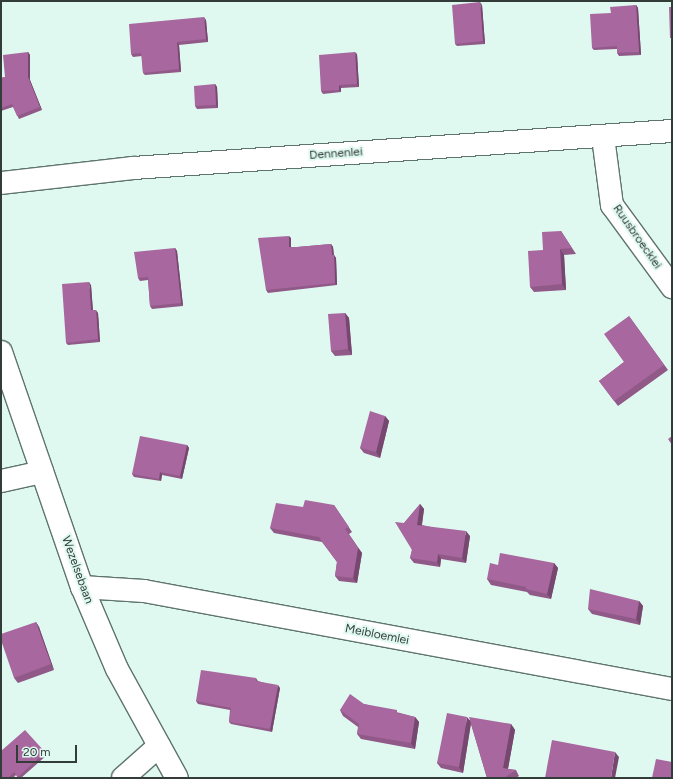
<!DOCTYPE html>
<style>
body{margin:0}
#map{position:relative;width:673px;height:779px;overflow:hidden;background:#dff9f0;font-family:Figtree,sans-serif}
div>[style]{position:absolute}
.roads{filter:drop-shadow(1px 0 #5e746d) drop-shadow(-1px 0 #5e746d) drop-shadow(0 1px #5e746d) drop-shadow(0 -1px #5e746d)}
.minor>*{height:22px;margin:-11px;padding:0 11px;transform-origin:11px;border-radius:11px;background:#fff}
.tertiary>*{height:22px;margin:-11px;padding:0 11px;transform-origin:11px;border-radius:11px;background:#fff}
.wall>*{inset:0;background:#905988}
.shaded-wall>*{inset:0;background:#76486f}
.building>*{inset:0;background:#a8679e}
span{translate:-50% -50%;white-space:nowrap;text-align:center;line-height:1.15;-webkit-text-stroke:4px #dff9f0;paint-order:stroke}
.street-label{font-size:12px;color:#323c39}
.frame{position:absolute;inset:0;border:2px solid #323c39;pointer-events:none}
.scale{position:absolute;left:16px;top:745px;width:61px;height:18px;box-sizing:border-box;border:2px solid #323c39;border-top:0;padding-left:5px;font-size:12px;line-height:14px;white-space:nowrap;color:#323c39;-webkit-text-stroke:3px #dff9f0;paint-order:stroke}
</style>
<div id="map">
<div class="roads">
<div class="minor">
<i style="left:603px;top:137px;width:69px;rotate:82.5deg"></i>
<i style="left:612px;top:205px;width:102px;rotate:53.8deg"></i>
<i style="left:1px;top:183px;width:133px;rotate:-6.5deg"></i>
<i style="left:133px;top:168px;width:540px;rotate:-3.93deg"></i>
<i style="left:1px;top:481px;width:42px;rotate:-12.4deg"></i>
<i style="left:82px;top:587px;width:62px;rotate:3.7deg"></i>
<i style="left:144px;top:591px;width:537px;rotate:10.51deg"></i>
<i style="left:123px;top:778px;width:48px;rotate:-41.6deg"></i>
</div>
<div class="tertiary">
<i style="left:1px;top:352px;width:249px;rotate:71deg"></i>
<i style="left:82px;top:587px;width:89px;rotate:66.9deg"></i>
<i style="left:117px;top:669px;width:124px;rotate:61.2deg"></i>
</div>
</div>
<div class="wall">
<i style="clip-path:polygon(482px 5px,485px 44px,457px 46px,455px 44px)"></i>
<i style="clip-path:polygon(636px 5px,638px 8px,641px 55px,619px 56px,617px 53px,617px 49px,594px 50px,592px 48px,611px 13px)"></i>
<i style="clip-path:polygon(206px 20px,208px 42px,179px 45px,181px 72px,145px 75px,143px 73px,142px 56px,133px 57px,131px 54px)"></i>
<i style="clip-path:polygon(28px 52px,30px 55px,30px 80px,42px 110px,19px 119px,13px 107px,1px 111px,1px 78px,5px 77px)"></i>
<i style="clip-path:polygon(357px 54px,359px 87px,341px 88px,341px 92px,323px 94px,321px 91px)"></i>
<i style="clip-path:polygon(215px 84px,217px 87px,218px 108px,197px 109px,195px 106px)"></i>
<i style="clip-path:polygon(561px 231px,576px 254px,564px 255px,566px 290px,534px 292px,530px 287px,543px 250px)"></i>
<i style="clip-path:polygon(291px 238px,291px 247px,297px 247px,331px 244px,333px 247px,334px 255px,336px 258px,337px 285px,268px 293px,266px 290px)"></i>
<i style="clip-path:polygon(175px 248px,177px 251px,183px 306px,152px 309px,150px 306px,148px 280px,140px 281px,138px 278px)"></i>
<i style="clip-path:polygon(91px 285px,93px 310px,98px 313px,100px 342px,68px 345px,66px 343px)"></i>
<i style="clip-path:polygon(345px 313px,349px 318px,352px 355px,335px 356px,331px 351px)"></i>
<i style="clip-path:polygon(629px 316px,668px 370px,618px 406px,599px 381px,624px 362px)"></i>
<i style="clip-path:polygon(385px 416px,389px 421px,380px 458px,364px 453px,360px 448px)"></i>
<i style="clip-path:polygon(187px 445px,189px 448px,182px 479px,162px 475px,161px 481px,134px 477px,132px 474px)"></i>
<i style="clip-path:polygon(420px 504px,424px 509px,422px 525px,470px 536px,466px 563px,441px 559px,440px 567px,414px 563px,410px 558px,412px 550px,404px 523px)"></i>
<i style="clip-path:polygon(334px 505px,352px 532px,349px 534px,362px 553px,357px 583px,339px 581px,335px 576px,337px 562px,322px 542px,274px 533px,270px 528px)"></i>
<i style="clip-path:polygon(554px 563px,558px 568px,551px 599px,530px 595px,527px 592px,491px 585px,487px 579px,498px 565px)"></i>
<i style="clip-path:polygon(639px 601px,643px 606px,640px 625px,592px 614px,588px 609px)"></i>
<i style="clip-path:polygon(36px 622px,39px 627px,54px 670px,18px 683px,14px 678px)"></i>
<i style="clip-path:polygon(256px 678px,258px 681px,280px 688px,272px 732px,231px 724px,229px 722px,230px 710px,198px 704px,196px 701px)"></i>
<i style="clip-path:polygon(364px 704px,400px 713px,415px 717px,419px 722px,415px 749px,361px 739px,357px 734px,358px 727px,343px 716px,340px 710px)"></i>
<i style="clip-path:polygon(469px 720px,511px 724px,515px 730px,508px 769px,516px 770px,519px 776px,516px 778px,487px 778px,471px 724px,463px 773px,441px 768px,437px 763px)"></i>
<i style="clip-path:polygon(45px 752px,47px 755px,21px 778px,18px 778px,16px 775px,13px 778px,1px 778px)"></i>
</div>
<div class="shaded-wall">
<i style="clip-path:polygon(480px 2px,482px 5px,485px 44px,483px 41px)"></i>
<i style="clip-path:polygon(636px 5px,638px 8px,641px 55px,639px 52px)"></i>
<i style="clip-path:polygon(204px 17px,206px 20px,208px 42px,206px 39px)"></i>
<i style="clip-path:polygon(177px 42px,179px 45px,181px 72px,179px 69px)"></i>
<i style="clip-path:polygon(28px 52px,30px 55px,30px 80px,42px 110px,40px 107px,28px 77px)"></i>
<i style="clip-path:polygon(355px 52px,357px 54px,359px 87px,357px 84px)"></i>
<i style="clip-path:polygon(215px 84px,217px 87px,218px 108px,216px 105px)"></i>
<i style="clip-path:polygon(339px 85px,341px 88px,341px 92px,339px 90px)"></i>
<i style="clip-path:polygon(289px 236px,291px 238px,291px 249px,289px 247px)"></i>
<i style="clip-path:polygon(331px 244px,333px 247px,334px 258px,332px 255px)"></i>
<i style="clip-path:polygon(175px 248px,177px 251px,183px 306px,181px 303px)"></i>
<i style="clip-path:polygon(560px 249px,564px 255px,566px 290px,562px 284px)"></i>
<i style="clip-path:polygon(334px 255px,336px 258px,337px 285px,335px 283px)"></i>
<i style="clip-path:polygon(89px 282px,91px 285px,93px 313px,91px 310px)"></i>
<i style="clip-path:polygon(96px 310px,98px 313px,100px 342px,98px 339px)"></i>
<i style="clip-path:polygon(345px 313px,349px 318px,352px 355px,348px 349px)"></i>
<i style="clip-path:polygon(385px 416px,389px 421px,380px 458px,376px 452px)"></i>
<i style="clip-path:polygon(187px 445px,189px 448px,182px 479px,180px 476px)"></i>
<i style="clip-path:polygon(160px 472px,162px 475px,161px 481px,159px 479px)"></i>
<i style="clip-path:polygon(420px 504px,424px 509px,421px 530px,417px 525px)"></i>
<i style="clip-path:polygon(466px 531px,470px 536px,466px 563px,462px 558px)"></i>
<i style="clip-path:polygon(358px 548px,362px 553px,357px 583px,353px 578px)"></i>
<i style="clip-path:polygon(438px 554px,441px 559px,440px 567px,437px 562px)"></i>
<i style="clip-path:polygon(554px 563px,558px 568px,551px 599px,547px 594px)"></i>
<i style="clip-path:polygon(639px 601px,643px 606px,640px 625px,636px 619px)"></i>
<i style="clip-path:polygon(36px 622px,39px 627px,54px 670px,51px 664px)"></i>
<i style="clip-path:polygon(278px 685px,280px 688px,272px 732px,270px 729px)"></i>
<i style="clip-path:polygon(415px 717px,419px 722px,415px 749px,411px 743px)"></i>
<i style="clip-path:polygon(467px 717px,471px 722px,463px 773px,459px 767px)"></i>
<i style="clip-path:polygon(511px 724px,515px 730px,507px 774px,503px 768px)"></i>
<i style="clip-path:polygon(615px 752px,619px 757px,615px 778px,611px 778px)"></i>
</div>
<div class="building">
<i style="clip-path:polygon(480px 2px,483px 41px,455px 44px,452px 5px)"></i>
<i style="clip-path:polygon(636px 5px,639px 52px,617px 53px,617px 46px,592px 48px,590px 14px,611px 13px,610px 7px)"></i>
<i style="clip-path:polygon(669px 7px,672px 7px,672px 38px,670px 38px)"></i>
<i style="clip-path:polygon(204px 17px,206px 39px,177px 42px,179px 69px,143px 73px,141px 53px,131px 54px,129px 24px)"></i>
<i style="clip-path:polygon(28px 52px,28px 77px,40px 107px,17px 116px,12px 104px,1px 108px,1px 78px,5px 77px,3px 55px)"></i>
<i style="clip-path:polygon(355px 52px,357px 84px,339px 85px,339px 90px,321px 91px,319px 55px)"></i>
<i style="clip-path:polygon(215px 84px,216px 105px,195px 106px,194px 86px)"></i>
<i style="clip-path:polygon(561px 231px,572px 248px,560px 249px,562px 284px,530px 287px,528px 251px,543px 250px,542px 232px)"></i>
<i style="clip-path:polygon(289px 236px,289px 247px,297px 247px,331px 244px,332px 255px,334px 255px,335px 283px,266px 290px,258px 238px)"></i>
<i style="clip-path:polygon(175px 248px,181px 303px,150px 306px,148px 277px,138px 278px,134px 252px)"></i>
<i style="clip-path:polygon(89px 282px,91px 310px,96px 310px,98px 339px,66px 343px,62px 284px)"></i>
<i style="clip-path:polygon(345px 313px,348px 349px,331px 351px,328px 314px)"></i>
<i style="clip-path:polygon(629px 316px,664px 365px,614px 401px,599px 381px,624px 362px,604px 334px)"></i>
<i style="clip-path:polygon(370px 411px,385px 416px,376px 452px,360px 448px)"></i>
<i style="clip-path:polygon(140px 436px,187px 445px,180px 476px,160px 472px,159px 479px,132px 474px)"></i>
<i style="clip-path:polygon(672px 436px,672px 445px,668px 439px)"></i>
<i style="clip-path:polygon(305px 500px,334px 505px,349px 527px,345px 529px,358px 548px,353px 578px,335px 576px,337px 562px,319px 537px,270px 528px,276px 503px,303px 507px)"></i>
<i style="clip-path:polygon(420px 504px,417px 525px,466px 531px,462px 558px,438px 554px,437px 562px,410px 558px,412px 550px,395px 522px,404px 523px)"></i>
<i style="clip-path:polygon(500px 553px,554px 563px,547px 594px,526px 589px,526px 587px,487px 579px,490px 563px,498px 565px)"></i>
<i style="clip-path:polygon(590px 589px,639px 601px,636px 619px,588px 609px)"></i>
<i style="clip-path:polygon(36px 622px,51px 664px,14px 678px,1px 640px,1px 634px)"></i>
<i style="clip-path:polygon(201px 670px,256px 678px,256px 681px,278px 685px,270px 729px,229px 722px,231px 708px,196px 701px)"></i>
<i style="clip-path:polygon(350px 694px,364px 704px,397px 710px,397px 713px,415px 717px,411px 743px,357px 734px,359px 724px,340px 710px)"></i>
<i style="clip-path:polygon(447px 713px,467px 717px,459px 767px,437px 763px)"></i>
<i style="clip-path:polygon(469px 717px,511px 724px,503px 768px,516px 770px,504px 778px,487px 778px)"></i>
<i style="clip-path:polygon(25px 730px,45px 752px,18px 777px,14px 772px,8px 778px,1px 778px,1px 751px)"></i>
<i style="clip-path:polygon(552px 740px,615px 752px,611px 778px,545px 778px)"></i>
<i style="clip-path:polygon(656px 759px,672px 762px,672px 778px,652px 778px)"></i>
</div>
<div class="street-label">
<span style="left:336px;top:154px;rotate:-4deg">Dennenlei</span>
<span style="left:637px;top:237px;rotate:55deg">Ruusbroecklei</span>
<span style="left:77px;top:570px;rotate:70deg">Wezelsebaan</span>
<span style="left:377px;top:635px;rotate:11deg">Meibloemlei</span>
</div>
<div class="frame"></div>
<div class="scale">20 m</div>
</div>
